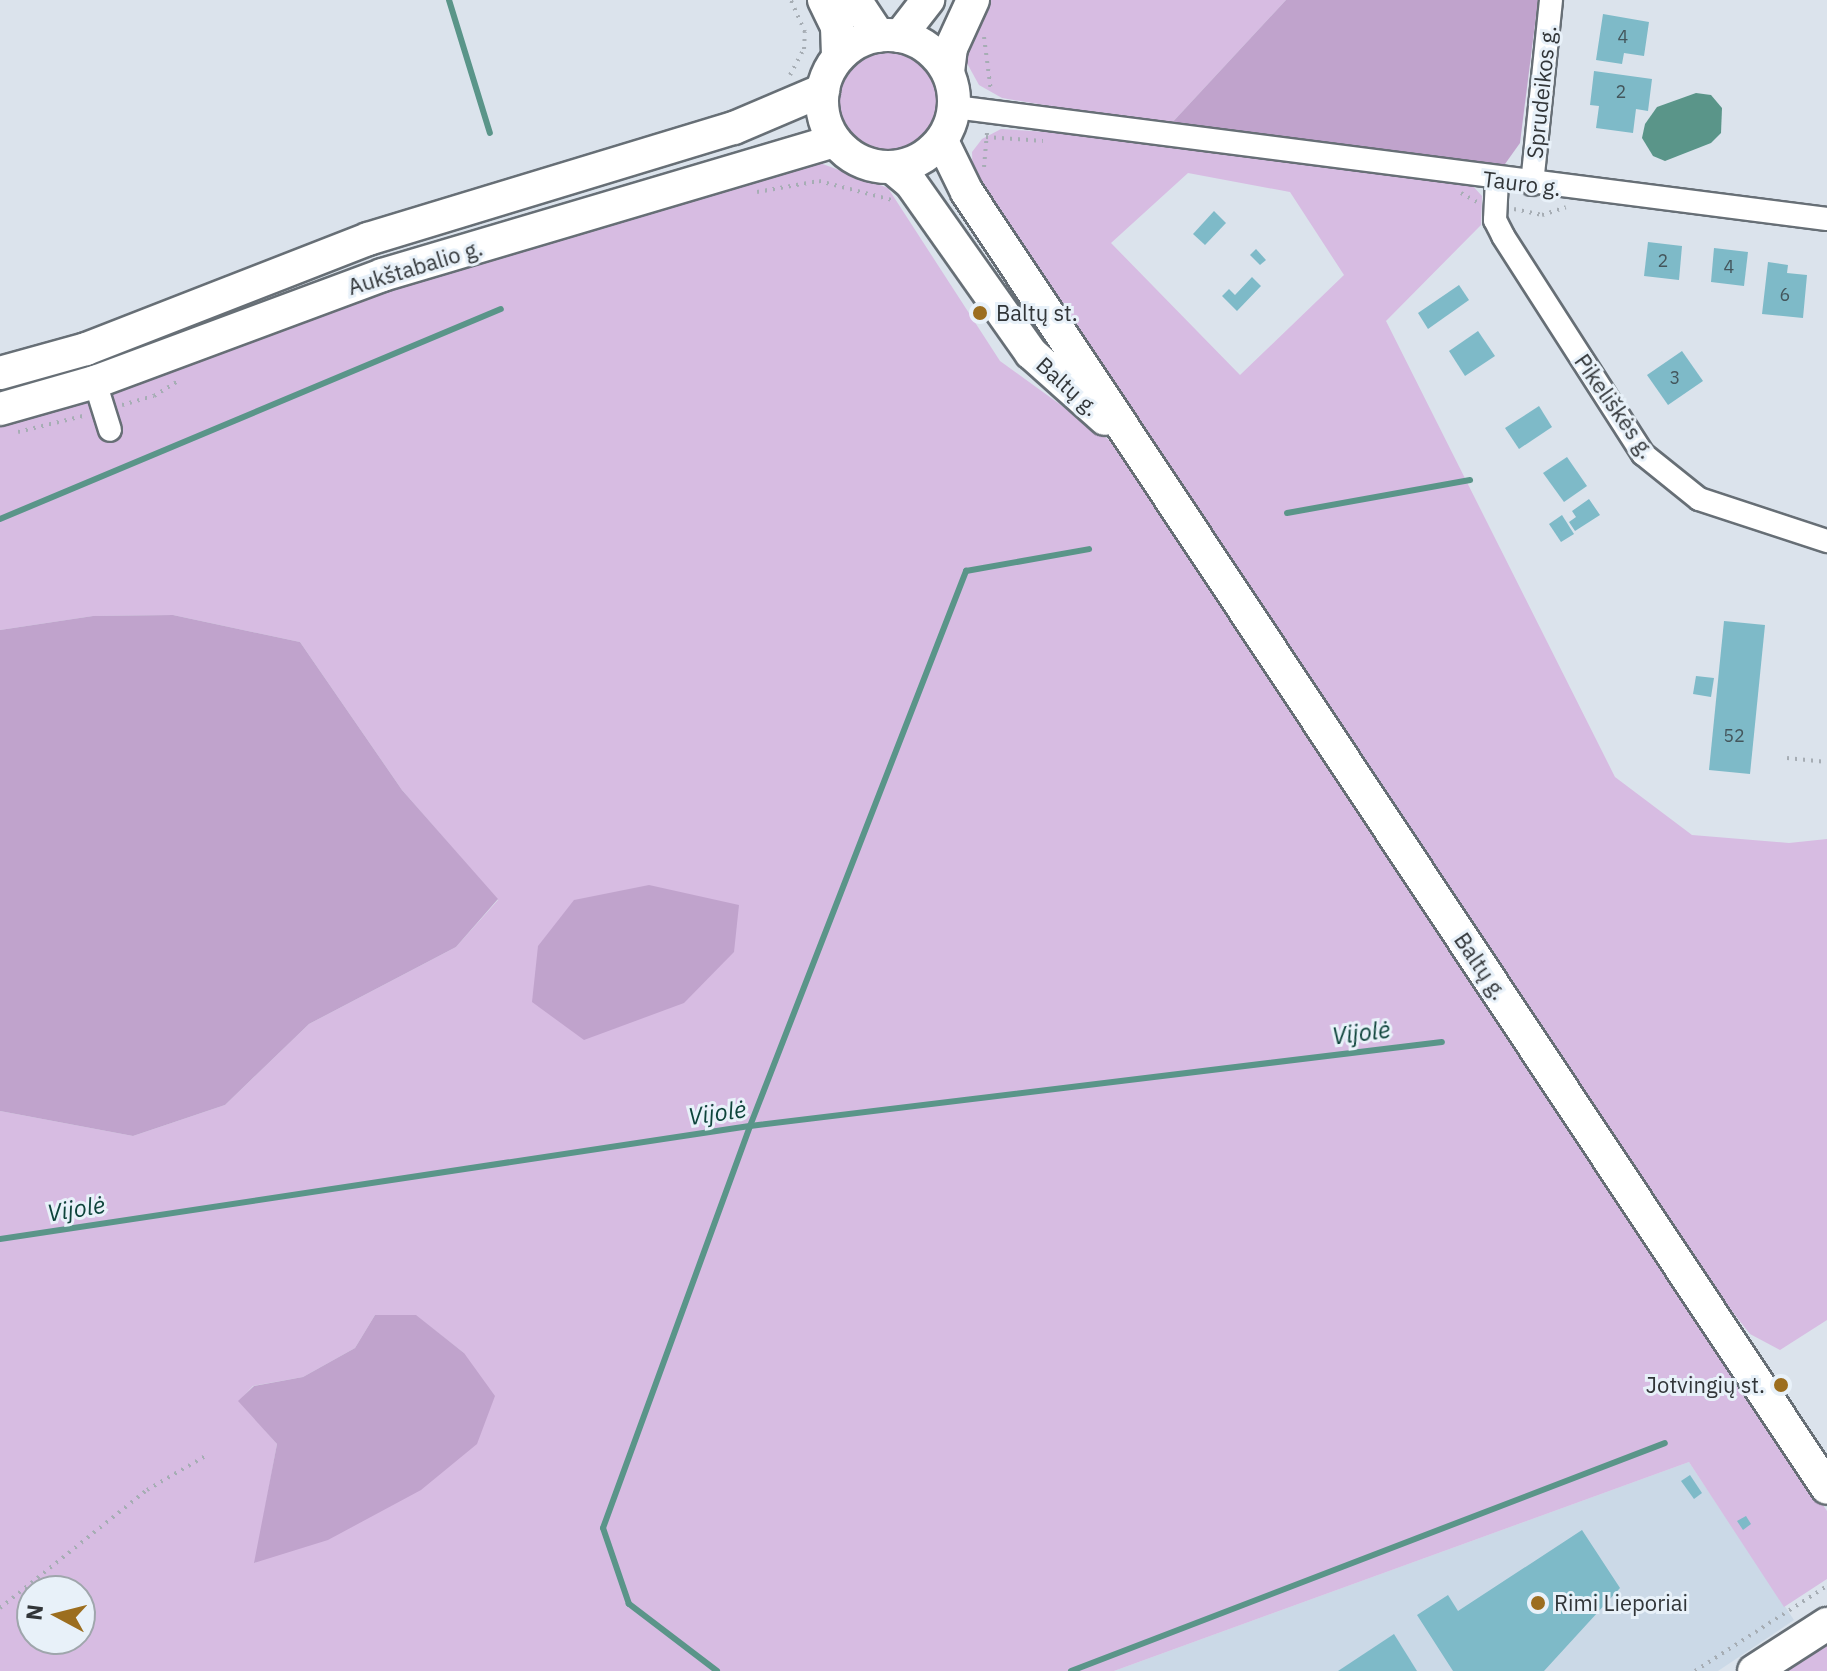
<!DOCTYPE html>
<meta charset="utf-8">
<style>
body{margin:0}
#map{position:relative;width:1827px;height:1671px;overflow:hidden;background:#dbe3ec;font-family:"IBM Plex Sans",sans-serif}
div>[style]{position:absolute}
.built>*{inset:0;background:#cbd9e7}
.green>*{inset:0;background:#d7bce2}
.round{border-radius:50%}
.forest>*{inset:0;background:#c0a3cc}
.water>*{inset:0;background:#5a9589}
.stream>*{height:6px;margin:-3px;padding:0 3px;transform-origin:3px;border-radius:3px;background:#5a9589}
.building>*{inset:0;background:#7ebac8}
.path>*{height:4px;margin-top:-2px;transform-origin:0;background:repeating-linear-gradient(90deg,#a6adb4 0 2px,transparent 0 8px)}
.roads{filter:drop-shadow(2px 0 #676f76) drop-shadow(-2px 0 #676f76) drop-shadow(0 2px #676f76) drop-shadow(0 -2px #676f76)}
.street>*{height:22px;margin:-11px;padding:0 11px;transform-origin:11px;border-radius:11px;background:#fff}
.secondary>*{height:32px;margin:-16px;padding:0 16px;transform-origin:16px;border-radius:16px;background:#fff}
.secondary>.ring{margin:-16px;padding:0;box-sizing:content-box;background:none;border:32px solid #fff;border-radius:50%}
.dots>*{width:22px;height:22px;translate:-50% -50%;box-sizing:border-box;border:4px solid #e8f1f9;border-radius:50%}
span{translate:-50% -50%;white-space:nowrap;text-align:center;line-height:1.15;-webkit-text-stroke:6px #e8f1f9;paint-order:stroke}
.number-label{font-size:18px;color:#44565c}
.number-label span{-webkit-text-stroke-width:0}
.street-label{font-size:22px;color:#313538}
.poi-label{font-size:22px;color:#313538}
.left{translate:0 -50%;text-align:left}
.right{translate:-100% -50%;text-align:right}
.water-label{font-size:24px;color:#0e443b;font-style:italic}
.north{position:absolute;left:16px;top:1575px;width:80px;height:80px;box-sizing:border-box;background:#e8f1f9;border:2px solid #9fa6ac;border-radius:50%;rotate:277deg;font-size:22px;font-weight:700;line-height:32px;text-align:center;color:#313538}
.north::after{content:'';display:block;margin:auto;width:28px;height:36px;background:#9c6e1f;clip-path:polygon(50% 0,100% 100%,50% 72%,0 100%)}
</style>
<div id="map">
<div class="built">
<i style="clip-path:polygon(1689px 1462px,1794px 1620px,1718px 1671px,1114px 1671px)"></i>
</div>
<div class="green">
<i style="clip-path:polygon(982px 0,1286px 0,1169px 126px,1002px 98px,979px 85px,963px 56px)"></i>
<i class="round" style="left:835px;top:50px;width:106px;height:106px"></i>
<i style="clip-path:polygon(evenodd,1001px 129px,1126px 137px,1471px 184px,1482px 196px,1481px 225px,1386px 321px,1615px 777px,1692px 835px,1789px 843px,1827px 839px,1827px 1320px,1780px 1350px,1750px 1334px,1694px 1263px,973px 181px,972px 152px,982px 139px,1001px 129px,1188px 173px,1290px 192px,1344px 275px,1240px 375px,1111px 243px,1188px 173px)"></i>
<i style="clip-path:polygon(evenodd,809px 159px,888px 188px,1000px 361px,1116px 445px,1827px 1511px,1827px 1579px,1784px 1607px,1689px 1462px,1114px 1671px,0 1671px,0 1111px,133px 1136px,225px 1105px,309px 1024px,456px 947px,498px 900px,402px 790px,300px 642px,173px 615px,93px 616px,0 630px,0 424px,160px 373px,499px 249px,809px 159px,375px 1315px,415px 1315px,464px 1353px,255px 1563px,277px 1444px,239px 1401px,253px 1386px,303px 1377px,355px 1348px,375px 1315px,809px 159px,32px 1591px,80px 1591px,80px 1639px,32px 1639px,32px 1591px)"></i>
<i style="clip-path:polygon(1827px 1640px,1827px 1671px,1780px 1671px)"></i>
</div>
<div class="forest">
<i style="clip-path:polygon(1286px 0,1538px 0,1520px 143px,1500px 171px,1169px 126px)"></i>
<i style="clip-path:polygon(173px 615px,300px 642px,402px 790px,498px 899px,456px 947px,309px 1024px,225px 1105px,133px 1136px,0 1111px,0 630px,93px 616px)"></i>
<i style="clip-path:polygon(649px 885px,739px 905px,734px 952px,684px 1003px,584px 1040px,532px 1002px,538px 946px,574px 900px)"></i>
<i style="clip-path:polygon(375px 1315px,416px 1315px,464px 1353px,495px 1396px,477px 1444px,421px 1490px,328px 1540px,254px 1563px,277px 1444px,238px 1401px,254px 1386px,303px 1377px,355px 1348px)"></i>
</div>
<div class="water">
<i style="clip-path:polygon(1696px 93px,1711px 95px,1722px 108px,1721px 133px,1711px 143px,1665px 161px,1653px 156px,1642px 138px,1645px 124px,1657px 107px)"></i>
</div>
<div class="stream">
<i style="left:449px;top:0;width:139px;rotate:72.9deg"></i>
<i style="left:1287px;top:513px;width:186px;rotate:-10.2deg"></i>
<i style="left:0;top:519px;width:543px;rotate:-22.74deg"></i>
<i style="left:0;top:1239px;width:758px;rotate:-8.57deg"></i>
<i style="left:750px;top:1126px;width:697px;rotate:-6.92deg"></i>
<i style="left:717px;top:1671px;width:111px;rotate:-142.7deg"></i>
<i style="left:629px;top:1604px;width:80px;rotate:-108.9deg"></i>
<i style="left:603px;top:1528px;width:428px;rotate:-69.9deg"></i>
<i style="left:750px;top:1126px;width:596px;rotate:-68.73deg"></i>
<i style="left:966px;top:571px;width:125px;rotate:-10.1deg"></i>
<i style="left:1071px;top:1671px;width:636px;rotate:-21deg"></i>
</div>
<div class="building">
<i style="clip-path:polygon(1603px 14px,1649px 22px,1644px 56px,1624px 53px,1622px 64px,1596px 60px)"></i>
<i style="clip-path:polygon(1594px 71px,1652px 79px,1648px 111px,1636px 109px,1633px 133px,1596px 128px,1599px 106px,1590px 105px)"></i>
<i style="clip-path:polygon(1214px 211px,1226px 223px,1205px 245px,1193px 234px)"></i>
<i style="clip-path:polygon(1648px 242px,1682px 246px,1679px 280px,1644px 276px)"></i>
<i style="clip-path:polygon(1714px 248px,1748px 252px,1744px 286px,1711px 282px)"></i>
<i style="clip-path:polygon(1256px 249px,1266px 260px,1260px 265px,1250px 255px)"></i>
<i style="clip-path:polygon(1768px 262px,1788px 265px,1787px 273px,1807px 275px,1803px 318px,1762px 314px)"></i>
<i style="clip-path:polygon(1252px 277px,1261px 286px,1237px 311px,1222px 296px,1229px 289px,1235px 295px)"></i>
<i style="clip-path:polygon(1459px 285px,1469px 300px,1428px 329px,1418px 313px)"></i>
<i style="clip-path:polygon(1478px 331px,1495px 356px,1465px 376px,1449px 351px)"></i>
<i style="clip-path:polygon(1682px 351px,1703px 381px,1668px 405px,1647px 375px)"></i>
<i style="clip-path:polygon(1539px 406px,1552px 427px,1519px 449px,1505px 428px)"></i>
<i style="clip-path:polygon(1567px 457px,1587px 486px,1564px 502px,1543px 473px)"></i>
<i style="clip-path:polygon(1589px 499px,1600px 515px,1575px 531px,1569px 522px,1576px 517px,1572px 511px)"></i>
<i style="clip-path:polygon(1562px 515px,1574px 534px,1561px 542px,1549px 524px)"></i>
<i style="clip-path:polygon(1724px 621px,1765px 625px,1750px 774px,1709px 770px)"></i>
<i style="clip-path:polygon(1696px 676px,1714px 678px,1711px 697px,1693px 694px)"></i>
<i style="clip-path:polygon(1690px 1475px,1702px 1493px,1694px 1499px,1681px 1481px)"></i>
<i style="clip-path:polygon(1746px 1516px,1751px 1524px,1743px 1530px,1737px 1521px)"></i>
<i style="clip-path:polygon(1582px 1530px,1620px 1588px,1544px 1671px,1453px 1671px,1417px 1615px,1448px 1595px,1458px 1611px)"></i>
<i style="clip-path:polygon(1394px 1634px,1417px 1671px,1338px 1671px)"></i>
</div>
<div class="path">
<i style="left:984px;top:37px;width:55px;rotate:82.7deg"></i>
<i style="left:790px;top:75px;width:30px;rotate:-62deg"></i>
<i style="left:804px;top:49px;width:17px;rotate:-87deg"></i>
<i style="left:805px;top:32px;width:35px;rotate:-114deg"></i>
<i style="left:986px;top:137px;width:57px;rotate:4deg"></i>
<i style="left:984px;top:167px;width:35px;rotate:-85deg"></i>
<i style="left:757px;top:192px;width:63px;rotate:-10.1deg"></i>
<i style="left:819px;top:181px;width:75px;rotate:14.6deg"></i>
<i style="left:1461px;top:193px;width:18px;rotate:29deg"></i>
<i style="left:1514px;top:209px;width:29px;rotate:12deg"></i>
<i style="left:1542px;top:215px;width:25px;rotate:-18deg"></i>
<i style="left:122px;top:405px;width:33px;rotate:-16deg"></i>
<i style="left:154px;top:396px;width:31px;rotate:-32deg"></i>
<i style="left:18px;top:432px;width:71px;rotate:-13.8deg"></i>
<i style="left:1787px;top:758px;width:40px;rotate:5.7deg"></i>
<i style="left:0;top:1608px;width:189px;rotate:-38.8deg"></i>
<i style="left:147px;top:1490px;width:69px;rotate:-30.3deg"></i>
<i style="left:1695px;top:1671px;width:157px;rotate:-32.8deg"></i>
</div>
<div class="roads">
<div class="street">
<i style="left:955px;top:107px;width:879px;rotate:7.32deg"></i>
<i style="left:1497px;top:180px;width:40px;rotate:92.9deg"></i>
<i style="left:1495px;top:220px;width:18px;rotate:63deg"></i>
<i style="left:1503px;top:236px;width:259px;rotate:57.3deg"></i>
<i style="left:1643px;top:454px;width:72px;rotate:38.8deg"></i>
<i style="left:1699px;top:499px;width:135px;rotate:18.2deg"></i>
<i style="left:1532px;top:184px;width:185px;rotate:-84.1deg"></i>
<i style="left:95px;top:382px;width:50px;rotate:72.6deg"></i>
</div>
<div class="secondary">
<i style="left:824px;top:0;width:30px;rotate:64deg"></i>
<i style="left:837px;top:27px;width:30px;rotate:88deg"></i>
<i style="left:855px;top:0;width:43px;rotate:56.3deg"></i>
<i class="ring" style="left:822px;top:35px;width:100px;height:100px"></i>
<i style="left:900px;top:36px;width:46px;rotate:-52.1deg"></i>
<i style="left:948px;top:72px;width:24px;rotate:-83deg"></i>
<i style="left:951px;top:48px;width:53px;rotate:-65.4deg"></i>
<i style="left:942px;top:141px;width:57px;rotate:63.9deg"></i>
<i style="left:967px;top:192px;width:1555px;rotate:56.43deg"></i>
<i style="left:893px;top:168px;width:23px;rotate:40deg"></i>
<i style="left:911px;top:183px;width:208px;rotate:54.8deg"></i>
<i style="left:1031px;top:353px;width:99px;rotate:41.7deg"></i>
<i style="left:0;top:373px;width:89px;rotate:-15.6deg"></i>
<i style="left:86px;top:349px;width:303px;rotate:-21.3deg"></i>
<i style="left:368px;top:239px;width:382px;rotate:-16.9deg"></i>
<i style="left:734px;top:128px;width:97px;rotate:-23.1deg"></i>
<i style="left:0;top:409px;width:99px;rotate:-15.9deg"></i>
<i style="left:95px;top:382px;width:306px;rotate:-20.4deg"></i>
<i style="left:382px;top:275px;width:472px;rotate:-16.5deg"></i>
<i style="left:1754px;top:1671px;width:87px;rotate:-32.8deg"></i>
</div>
</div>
<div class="dots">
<i style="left:980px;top:313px;background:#9c6e1f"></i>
<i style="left:1781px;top:1385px;background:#9c6e1f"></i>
<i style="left:1538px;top:1603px;background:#9c6e1f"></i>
</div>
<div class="number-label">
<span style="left:1623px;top:37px">4</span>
<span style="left:1621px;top:92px">2</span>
<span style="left:1663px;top:261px">2</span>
<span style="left:1729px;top:267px">4</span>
<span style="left:1785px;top:295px">6</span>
<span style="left:1675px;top:378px">3</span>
<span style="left:1734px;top:736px">52</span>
</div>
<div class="street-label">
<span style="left:1541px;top:92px;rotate:-84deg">Sprudeikos g.</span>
<span style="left:1522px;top:183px;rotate:7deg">Tauro g.</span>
<span style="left:415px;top:267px;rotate:-17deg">Aukštabalio g.</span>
<span style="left:1068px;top:386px;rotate:42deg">Baltų g.</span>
<span style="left:1615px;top:406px;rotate:55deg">Pikeliškės g.</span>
<span style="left:1481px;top:966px;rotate:56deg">Baltų g.</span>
</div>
<div class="poi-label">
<span class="left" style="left:996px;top:313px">Baltų st.</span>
<span class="right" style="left:1765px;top:1385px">Jotvingių st.</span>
<span class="left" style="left:1554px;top:1603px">Rimi Lieporiai</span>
</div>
<div class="water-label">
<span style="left:1361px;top:1033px;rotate:-7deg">Vijolė</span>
<span style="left:717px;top:1113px;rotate:-8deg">Vijolė</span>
<span style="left:76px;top:1209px;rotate:-9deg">Vijolė</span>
</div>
<div class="north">N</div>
</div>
